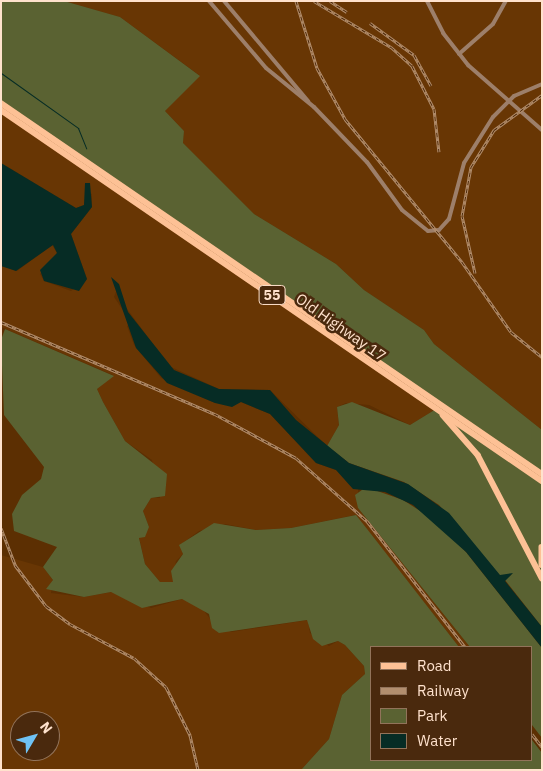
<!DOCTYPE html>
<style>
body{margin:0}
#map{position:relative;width:543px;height:771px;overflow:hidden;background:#5c2f02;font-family:"IBM Plex Sans",sans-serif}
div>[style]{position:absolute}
.built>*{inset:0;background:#683604}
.green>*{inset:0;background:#5a6232}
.water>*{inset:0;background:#062c25}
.stream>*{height:1px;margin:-0.5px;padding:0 0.5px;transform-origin:0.5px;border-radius:0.5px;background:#062c25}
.minor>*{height:4px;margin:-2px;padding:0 2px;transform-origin:2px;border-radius:2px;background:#9d7f6a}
.primary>*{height:5.5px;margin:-2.75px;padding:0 2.75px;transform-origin:2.75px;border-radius:2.75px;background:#fdc195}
.rail>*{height:3px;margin-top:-1.5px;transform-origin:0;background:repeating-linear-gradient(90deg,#4a290d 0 4px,#b28e6e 0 8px);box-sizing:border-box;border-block:1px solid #b28e6e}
span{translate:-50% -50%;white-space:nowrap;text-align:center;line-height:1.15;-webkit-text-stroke:5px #4a290d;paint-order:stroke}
.shield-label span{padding:1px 4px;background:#4a290d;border:1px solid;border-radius:4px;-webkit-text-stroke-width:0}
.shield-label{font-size:14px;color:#ffe2cd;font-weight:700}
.street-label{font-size:15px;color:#ffe2cd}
.frame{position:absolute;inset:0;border:2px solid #ffe2cd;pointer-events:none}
.legend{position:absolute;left:370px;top:646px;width:162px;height:115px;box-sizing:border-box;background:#4a290d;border:1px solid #92735a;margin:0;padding:6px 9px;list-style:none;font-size:15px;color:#ffe2cd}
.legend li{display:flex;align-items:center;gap:10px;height:25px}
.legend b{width:25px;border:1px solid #92735a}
.north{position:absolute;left:10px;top:711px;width:50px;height:50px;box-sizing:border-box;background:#4a290d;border:1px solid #92735a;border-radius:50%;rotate:53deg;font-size:14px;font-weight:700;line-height:20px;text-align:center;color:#ffe2cd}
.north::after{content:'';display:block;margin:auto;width:18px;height:22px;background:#6fc2f4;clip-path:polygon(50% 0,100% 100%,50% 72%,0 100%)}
</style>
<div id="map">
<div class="built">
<i style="clip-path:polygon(64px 1px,542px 1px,542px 430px,434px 344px,424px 330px,364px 290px,336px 264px,254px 214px,183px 143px,184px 131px,165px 111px,199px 75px,120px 17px)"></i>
<i style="clip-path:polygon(1px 111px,436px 409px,410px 425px,369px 405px,346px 403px,337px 407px,339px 425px,327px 446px,270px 390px,219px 389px,169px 366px,122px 302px,119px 284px,114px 297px,131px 322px,127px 326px,134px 345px,161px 378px,215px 403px,241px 402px,270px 414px,316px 463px,336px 470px,352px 484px,358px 489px,358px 508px,470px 647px,459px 647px,355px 515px,291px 528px,256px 530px,225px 524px,199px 531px,180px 545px,183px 554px,176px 561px,173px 583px,160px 582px,145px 564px,139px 537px,149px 527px,143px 511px,151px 498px,160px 498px,152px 460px,125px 441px,103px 402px,97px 389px,113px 375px,1px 327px,1px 266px,17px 271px,52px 245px,57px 253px,40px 274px,44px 281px,71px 291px,87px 279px,71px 234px,92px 207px,92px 194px,86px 192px,84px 205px,76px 208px,1px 163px)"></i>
<i style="clip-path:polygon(evenodd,1px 555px,43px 567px,53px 580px,51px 593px,84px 597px,112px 592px,151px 608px,182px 599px,201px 607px,211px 620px,231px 632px,308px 620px,310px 633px,329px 646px,338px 641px,345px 645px,364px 666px,365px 674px,342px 695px,329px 739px,301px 770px,1px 770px,1px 555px,20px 721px,50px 721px,50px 751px,20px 751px,20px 721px)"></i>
</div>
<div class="green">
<i style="clip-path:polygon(1px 1px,64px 1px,120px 17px,200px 76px,165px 111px,184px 131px,183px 143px,254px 214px,336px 264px,364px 290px,424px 330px,434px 344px,542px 430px,542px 473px,1px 103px)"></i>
<i style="clip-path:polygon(5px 329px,114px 376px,97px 389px,103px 402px,125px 441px,167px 474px,165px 496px,151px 498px,143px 511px,149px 527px,145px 537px,139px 538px,145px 564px,160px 582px,173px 582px,171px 571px,183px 554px,179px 545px,214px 523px,256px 530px,291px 528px,356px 515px,371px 534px,459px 647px,372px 647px,372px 760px,532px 760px,532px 740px,542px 753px,542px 770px,301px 770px,329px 739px,342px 695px,365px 674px,364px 666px,345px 645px,338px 641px,322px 646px,313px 639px,307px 620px,219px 633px,212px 628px,209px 614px,182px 599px,142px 608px,111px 592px,84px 597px,46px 589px,53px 580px,43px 567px,57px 547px,14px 531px,12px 514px,22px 495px,41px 479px,44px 467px,4px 415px,1px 340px)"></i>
<i style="clip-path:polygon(352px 402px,410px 425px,436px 409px,542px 482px,542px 627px,505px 580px,512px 574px,500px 576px,439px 505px,404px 482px,349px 463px,327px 446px,339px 425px,337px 407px)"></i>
<i style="clip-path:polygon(366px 487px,403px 500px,436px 521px,466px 552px,542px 648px,542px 738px,532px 725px,532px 647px,470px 647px,358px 508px,355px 495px)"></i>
</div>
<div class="water">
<i style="clip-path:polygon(1px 163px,76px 208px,84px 205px,85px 183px,90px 183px,92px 207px,71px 234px,87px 279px,79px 291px,44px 281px,40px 270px,57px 253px,53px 245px,16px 271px,1px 266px)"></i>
<i style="clip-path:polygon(111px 277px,119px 284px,128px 312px,174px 370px,219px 389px,270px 390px,296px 420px,349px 463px,408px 484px,449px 513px,500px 575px,513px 573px,505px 581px,542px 627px,542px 648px,466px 552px,413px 505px,385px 492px,353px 489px,336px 470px,316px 463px,270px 414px,241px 402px,232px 407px,215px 403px,167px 383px,136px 348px)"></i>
</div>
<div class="stream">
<i style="left:1px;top:73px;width:95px;rotate:35.5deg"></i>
<i style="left:78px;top:128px;width:22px;rotate:68deg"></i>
</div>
<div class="minor">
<i style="left:209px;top:1px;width:88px;rotate:49.6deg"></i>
<i style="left:266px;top:68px;width:62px;rotate:39.1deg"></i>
<i style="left:314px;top:107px;width:76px;rotate:46.1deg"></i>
<i style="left:367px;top:162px;width:59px;rotate:53.9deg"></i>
<i style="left:402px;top:210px;width:33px;rotate:39deg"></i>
<i style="left:428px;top:231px;width:11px;rotate:-5deg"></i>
<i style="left:439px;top:230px;width:15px;rotate:-48deg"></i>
<i style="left:449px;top:219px;width:58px;rotate:-75deg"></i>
<i style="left:464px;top:163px;width:54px;rotate:-57.8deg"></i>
<i style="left:493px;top:117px;width:30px;rotate:-45deg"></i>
<i style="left:514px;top:96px;width:30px;rotate:-23deg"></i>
<i style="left:224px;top:1px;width:131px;rotate:50deg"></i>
<i style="left:427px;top:1px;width:36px;rotate:63deg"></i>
<i style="left:443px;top:33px;width:41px;rotate:52deg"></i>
<i style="left:468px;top:65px;width:98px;rotate:41.3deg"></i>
<i style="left:459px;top:54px;width:45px;rotate:-41.4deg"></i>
<i style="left:493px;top:24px;width:26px;rotate:-61deg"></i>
</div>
<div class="primary">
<i style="left:1px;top:103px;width:656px;rotate:34.44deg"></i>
<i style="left:1px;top:110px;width:656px;rotate:34.44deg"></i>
<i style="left:443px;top:415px;width:53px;rotate:48.8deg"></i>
<i style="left:478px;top:455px;width:139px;rotate:62.5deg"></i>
<i style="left:542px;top:547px;width:18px;rotate:90deg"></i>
</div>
<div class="rail">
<i style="left:296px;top:1px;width:70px;rotate:72.6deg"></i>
<i style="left:317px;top:68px;width:58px;rotate:61.2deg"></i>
<i style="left:345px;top:119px;width:185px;rotate:50.7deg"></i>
<i style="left:462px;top:262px;width:85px;rotate:55deg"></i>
<i style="left:511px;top:332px;width:40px;rotate:39deg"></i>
<i style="left:314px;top:1px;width:90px;rotate:30.9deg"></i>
<i style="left:391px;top:47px;width:28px;rotate:42deg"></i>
<i style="left:412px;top:66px;width:48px;rotate:62.9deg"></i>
<i style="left:434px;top:109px;width:43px;rotate:83.4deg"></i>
<i style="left:330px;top:1px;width:20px;rotate:33deg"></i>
<i style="left:370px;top:23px;width:54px;rotate:36deg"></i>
<i style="left:414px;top:55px;width:35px;rotate:61deg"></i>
<i style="left:475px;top:273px;width:58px;rotate:-102.8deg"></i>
<i style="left:462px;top:216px;width:50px;rotate:-79.6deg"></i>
<i style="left:471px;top:167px;width:44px;rotate:-58.1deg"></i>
<i style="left:494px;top:130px;width:59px;rotate:-36.1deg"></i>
<i style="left:1px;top:322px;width:233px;rotate:23.3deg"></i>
<i style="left:215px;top:414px;width:92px;rotate:28.5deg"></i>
<i style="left:296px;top:458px;width:95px;rotate:41.6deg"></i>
<i style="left:367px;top:521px;width:160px;rotate:52.1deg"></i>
<i style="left:1px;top:528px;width:40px;rotate:69deg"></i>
<i style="left:15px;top:565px;width:51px;rotate:52.9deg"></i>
<i style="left:46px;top:606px;width:30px;rotate:37deg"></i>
<i style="left:70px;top:624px;width:72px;rotate:28deg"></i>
<i style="left:134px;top:658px;width:43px;rotate:42.2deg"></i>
<i style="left:166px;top:687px;width:54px;rotate:63.4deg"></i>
<i style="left:190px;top:735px;width:36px;rotate:77deg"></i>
<i style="left:532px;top:734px;width:16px;rotate:52deg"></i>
</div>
<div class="shield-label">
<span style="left:272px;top:295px">55</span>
</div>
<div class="street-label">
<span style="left:341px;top:327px;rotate:35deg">Old Highway 17</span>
</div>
<div class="frame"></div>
<ul class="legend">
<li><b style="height:6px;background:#fdc195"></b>Road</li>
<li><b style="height:6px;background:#b28e6e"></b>Railway</li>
<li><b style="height:14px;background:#5a6232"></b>Park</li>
<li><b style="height:14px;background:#062c25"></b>Water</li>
</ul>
<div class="north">N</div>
</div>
